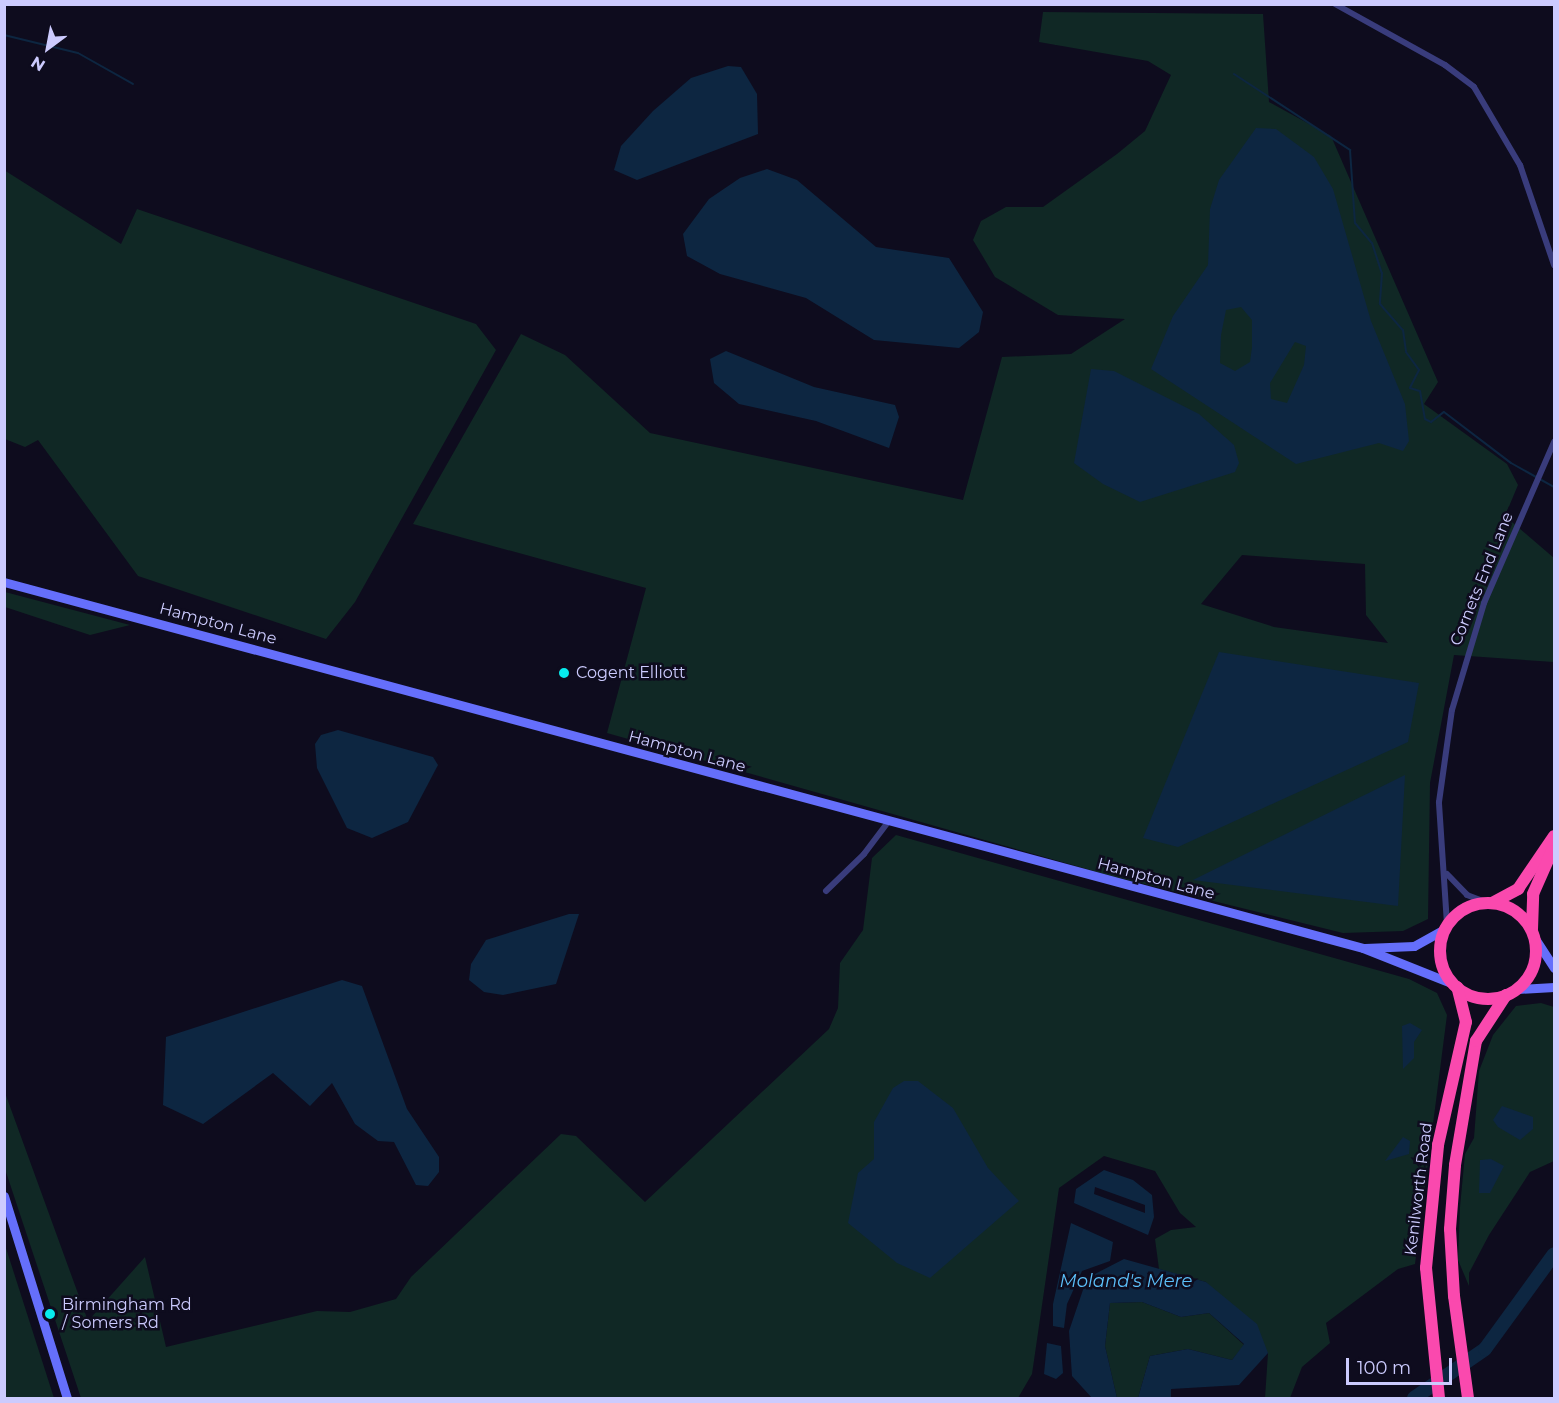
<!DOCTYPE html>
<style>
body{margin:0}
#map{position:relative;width:1559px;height:1403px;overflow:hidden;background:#0e0c1e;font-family:Montserrat,sans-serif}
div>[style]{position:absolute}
.green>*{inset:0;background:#102825}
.water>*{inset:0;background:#0d2641}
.stream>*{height:2px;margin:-1px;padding:0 1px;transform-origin:1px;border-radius:1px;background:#0d2641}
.river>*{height:14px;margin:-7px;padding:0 7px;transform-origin:7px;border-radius:7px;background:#0d2641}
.street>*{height:6px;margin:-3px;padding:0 3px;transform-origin:3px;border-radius:3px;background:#393c7c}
.secondary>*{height:9px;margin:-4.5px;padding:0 4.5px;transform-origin:4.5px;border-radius:4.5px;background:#656ffb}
.highway>*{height:12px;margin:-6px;padding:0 6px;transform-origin:6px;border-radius:6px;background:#fa49ae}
.highway>.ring{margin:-6px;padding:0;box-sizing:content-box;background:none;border:12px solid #fa49ae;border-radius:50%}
.dots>*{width:16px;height:16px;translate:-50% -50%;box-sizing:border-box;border:3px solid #0e0c1e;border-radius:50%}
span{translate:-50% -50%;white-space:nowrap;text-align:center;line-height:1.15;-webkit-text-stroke:5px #0e0c1e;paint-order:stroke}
.street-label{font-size:16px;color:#cccbfe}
.poi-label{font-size:16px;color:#cccbfe}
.left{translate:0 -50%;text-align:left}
.water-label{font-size:18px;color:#5cc0fa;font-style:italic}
.frame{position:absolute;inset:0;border:6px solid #cccbfe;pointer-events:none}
.north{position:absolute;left:18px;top:18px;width:60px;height:60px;-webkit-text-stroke:4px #0e0c1e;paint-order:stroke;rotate:212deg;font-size:16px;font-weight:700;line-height:24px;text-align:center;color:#cccbfe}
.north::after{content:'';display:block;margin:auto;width:21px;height:27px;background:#cccbfe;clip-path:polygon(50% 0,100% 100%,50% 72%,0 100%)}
.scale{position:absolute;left:1346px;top:1358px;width:106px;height:27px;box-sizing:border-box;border:3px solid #cccbfe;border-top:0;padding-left:8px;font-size:18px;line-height:21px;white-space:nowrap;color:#cccbfe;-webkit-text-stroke:4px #0e0c1e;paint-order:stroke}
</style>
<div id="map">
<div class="green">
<i style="clip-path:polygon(evenodd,1043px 12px,1263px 14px,1269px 102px,1331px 136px,1438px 382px,1424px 404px,1507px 464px,1518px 485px,1505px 516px,1554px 558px,1554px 662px,1454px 655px,1430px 783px,1428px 919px,1403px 931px,1343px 933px,1108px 875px,607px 733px,646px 588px,413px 524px,521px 334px,565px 355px,650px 433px,963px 500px,1002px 357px,1071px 354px,1125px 319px,1058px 315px,995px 277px,973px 240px,981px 221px,1006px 207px,1043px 207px,1117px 154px,1145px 131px,1171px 75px,1148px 61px,1039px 42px,1043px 12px,1242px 555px,1365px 564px,1366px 615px,1388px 643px,1274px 627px,1201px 604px,1242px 555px)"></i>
<i style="clip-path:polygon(4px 170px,121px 244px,137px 209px,476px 324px,496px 350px,355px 602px,326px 639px,138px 576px,38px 440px,25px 447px,5px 439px)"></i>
<i style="clip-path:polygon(4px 592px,5px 592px,130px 625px,90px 635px,5px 607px)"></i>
<i style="clip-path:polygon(896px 835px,1409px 979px,1437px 993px,1447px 1015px,1415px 1264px,1398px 1269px,1326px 1323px,1330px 1343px,1302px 1367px,1290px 1398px,1265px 1398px,1268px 1353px,1206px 1282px,1159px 1269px,1155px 1239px,1171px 1230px,1196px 1227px,1180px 1213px,1155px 1171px,1104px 1156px,1059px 1188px,1032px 1374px,1018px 1398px,81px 1398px,5px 1169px,4px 1090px,88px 1321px,145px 1257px,166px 1347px,317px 1311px,350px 1312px,396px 1299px,411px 1277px,561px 1134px,576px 1136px,645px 1202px,829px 1029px,838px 1008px,840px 963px,863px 930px,872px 858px)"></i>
<i style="clip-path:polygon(1541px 1003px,1554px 1007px,1554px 1161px,1530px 1172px,1489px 1235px,1469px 1273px,1469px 1286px,1458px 1260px,1460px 1207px,1465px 1154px,1474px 1138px,1479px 1071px,1493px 1035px,1516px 1006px)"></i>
<i style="clip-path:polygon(4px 1245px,5px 1245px,54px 1398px,5px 1398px)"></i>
<i style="clip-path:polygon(1142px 1302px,1181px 1317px,1209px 1313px,1244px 1345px,1232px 1360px,1188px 1349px,1150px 1356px,1138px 1398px,1117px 1398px,1105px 1346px,1110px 1303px)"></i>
</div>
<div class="water">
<i style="clip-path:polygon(728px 66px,741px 67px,757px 94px,758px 134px,637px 180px,614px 170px,621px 146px,653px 111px,691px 78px)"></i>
<i style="clip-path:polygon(evenodd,1256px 128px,1276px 129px,1314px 157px,1333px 189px,1371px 321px,1405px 404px,1409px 441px,1403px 451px,1379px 443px,1296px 464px,1151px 369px,1173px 316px,1208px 265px,1210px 209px,1219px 180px,1256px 128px,1241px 307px,1252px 320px,1252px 347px,1250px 362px,1235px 371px,1220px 363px,1221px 335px,1226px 310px,1241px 307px,1256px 128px,1295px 342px,1306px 346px,1304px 365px,1287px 403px,1271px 399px,1270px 383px,1295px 342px)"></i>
<i style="clip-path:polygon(767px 169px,797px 180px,876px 247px,949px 258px,983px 312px,979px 332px,959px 348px,874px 340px,806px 298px,720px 274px,687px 256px,683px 234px,709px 199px,740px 178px)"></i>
<i style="clip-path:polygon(726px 351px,814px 387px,895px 405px,899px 417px,889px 448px,816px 421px,739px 404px,714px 383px,710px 359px)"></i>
<i style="clip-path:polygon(1091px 369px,1114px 371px,1199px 414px,1234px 445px,1239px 463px,1235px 472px,1140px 502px,1103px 484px,1074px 463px)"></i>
<i style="clip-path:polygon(1219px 652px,1419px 683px,1408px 742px,1178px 847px,1143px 838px)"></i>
<i style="clip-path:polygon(338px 730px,433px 757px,438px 765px,408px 822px,372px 838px,347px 828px,317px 768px,315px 744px,321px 735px)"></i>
<i style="clip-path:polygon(1405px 775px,1398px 906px,1193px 880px)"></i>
<i style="clip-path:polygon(569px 914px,579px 914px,556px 984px,503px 995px,484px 992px,469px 980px,471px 964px,486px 940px)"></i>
<i style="clip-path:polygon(342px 980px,362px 986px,407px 1109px,439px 1157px,439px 1172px,428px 1186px,416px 1185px,394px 1142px,378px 1141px,355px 1124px,332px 1083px,310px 1106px,273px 1073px,203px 1124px,163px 1105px,166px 1037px)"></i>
<i style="clip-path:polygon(1410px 1023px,1422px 1030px,1414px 1042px,1414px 1058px,1403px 1069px,1402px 1026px)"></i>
<i style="clip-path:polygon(904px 1081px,918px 1081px,953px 1108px,988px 1168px,1019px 1201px,930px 1278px,897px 1263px,848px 1223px,858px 1173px,874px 1159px,874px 1122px,893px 1088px)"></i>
<i style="clip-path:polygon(1502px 1106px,1533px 1117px,1533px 1129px,1520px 1140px,1498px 1127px,1493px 1120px)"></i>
<i style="clip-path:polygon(1403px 1137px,1410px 1141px,1409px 1154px,1385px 1161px)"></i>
<i style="clip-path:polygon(1491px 1159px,1504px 1166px,1490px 1193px,1479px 1193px,1480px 1160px)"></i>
<i style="clip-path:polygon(evenodd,1104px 1170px,1133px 1180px,1152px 1195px,1154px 1217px,1148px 1235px,1074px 1203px,1076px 1189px,1104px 1170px,1095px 1187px,1145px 1205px,1145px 1213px,1094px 1194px,1095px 1187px)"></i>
<i style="clip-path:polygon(1071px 1223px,1113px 1242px,1110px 1261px,1082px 1271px,1067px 1304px,1064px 1328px,1053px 1326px,1053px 1304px)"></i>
<i style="clip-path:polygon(1124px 1259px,1206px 1282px,1257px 1324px,1268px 1353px,1239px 1385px,1171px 1389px,1171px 1398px,1138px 1398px,1150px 1356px,1188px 1349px,1232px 1360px,1244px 1344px,1209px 1313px,1181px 1317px,1142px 1302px,1110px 1303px,1105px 1346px,1117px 1398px,1092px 1398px,1072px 1376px,1069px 1331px,1087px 1278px)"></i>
<i style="clip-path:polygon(1047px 1343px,1061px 1346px,1063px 1373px,1056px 1379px,1044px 1374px)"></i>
</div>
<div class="stream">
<i style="left:4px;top:35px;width:76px;rotate:13.7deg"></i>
<i style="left:78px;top:53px;width:63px;rotate:29.4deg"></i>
<i style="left:1234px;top:74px;width:139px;rotate:33.2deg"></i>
<i style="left:1350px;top:150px;width:73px;rotate:86.1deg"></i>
<i style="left:1355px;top:223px;width:26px;rotate:50deg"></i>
<i style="left:1372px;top:243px;width:32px;rotate:72deg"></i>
<i style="left:1382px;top:273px;width:31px;rotate:94deg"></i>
<i style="left:1380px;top:304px;width:35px;rotate:49deg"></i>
<i style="left:1403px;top:330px;width:22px;rotate:82deg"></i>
<i style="left:1406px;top:352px;width:22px;rotate:54deg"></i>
<i style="left:1419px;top:370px;width:20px;rotate:117deg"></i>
<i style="left:1410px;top:388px;width:10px;rotate:17deg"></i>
<i style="left:1420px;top:391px;width:28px;rotate:80deg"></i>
<i style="left:1425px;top:419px;width:7px;rotate:27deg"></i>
<i style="left:1431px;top:422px;width:16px;rotate:-38deg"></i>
<i style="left:1444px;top:412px;width:84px;rotate:37.3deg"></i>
<i style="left:1511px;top:463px;width:49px;rotate:29.2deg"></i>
</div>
<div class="river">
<i style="left:1414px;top:1398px;width:86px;rotate:-34.6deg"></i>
<i style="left:1485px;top:1349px;width:117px;rotate:-54deg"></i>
</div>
<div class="street">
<i style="left:1335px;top:4px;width:126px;rotate:29deg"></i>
<i style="left:1445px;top:65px;width:36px;rotate:37deg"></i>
<i style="left:1474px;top:87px;width:91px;rotate:59.5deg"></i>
<i style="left:1520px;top:165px;width:106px;rotate:71.2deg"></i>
<i style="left:1447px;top:874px;width:29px;rotate:46deg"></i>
<i style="left:1467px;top:895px;width:22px;rotate:21deg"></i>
<i style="left:826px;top:891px;width:53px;rotate:-44.2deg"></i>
<i style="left:864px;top:854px;width:40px;rotate:-53deg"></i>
<i style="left:1447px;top:924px;width:122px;rotate:-93.8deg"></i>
<i style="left:1439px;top:802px;width:93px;rotate:-82deg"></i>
<i style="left:1452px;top:710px;width:112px;rotate:-73.3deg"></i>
<i style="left:1484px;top:603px;width:176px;rotate:-66.5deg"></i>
</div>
<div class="secondary">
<i style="left:4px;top:582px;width:1407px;rotate:15.07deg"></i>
<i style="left:1363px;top:948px;width:95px;rotate:21.7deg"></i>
<i style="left:1534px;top:937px;width:37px;rotate:57deg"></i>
<i style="left:1365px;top:948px;width:49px;rotate:-2.3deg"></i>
<i style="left:1414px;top:946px;width:35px;rotate:-29deg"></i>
<i style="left:1517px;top:989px;width:37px;rotate:-3deg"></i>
<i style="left:4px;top:1196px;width:212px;rotate:72.7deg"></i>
</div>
<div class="highway">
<i class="ring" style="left:1440px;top:903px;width:84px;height:84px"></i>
<i style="left:1492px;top:903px;width:30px;rotate:-28deg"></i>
<i style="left:1518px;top:889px;width:64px;rotate:-55.8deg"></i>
<i style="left:1532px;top:929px;width:35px;rotate:-88deg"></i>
<i style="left:1533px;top:894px;width:47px;rotate:-66.2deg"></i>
<i style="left:1439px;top:1398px;width:131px;rotate:-95.7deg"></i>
<i style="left:1426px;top:1268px;width:124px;rotate:-84.4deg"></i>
<i style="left:1438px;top:1145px;width:126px;rotate:-77.2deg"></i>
<i style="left:1466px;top:1022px;width:36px;rotate:-104deg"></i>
<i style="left:1468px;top:1398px;width:103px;rotate:-97.8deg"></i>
<i style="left:1454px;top:1296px;width:67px;rotate:-93.4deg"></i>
<i style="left:1450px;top:1229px;width:64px;rotate:-85.5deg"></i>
<i style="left:1455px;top:1165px;width:126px;rotate:-80.4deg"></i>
<i style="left:1476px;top:1041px;width:55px;rotate:-56.9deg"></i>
</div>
<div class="dots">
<i style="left:564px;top:673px;background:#07ecee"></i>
<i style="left:50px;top:1314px;background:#07ecee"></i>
</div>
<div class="street-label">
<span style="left:1482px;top:579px;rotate:-68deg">Cornets End Lane</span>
<span style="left:218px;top:624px;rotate:15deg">Hampton Lane</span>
<span style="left:687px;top:752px;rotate:15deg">Hampton Lane</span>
<span style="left:1156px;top:879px;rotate:15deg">Hampton Lane</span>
<span style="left:1419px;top:1189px;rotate:-83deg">Kenilworth Road</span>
</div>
<div class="poi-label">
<span class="left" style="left:576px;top:673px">Cogent Elliott</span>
<span class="left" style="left:62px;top:1314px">Birmingham Rd<br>/ Somers Rd</span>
</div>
<div class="water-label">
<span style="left:1126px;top:1281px">Moland's Mere</span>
</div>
<div class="frame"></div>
<div class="north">N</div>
<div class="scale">100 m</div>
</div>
